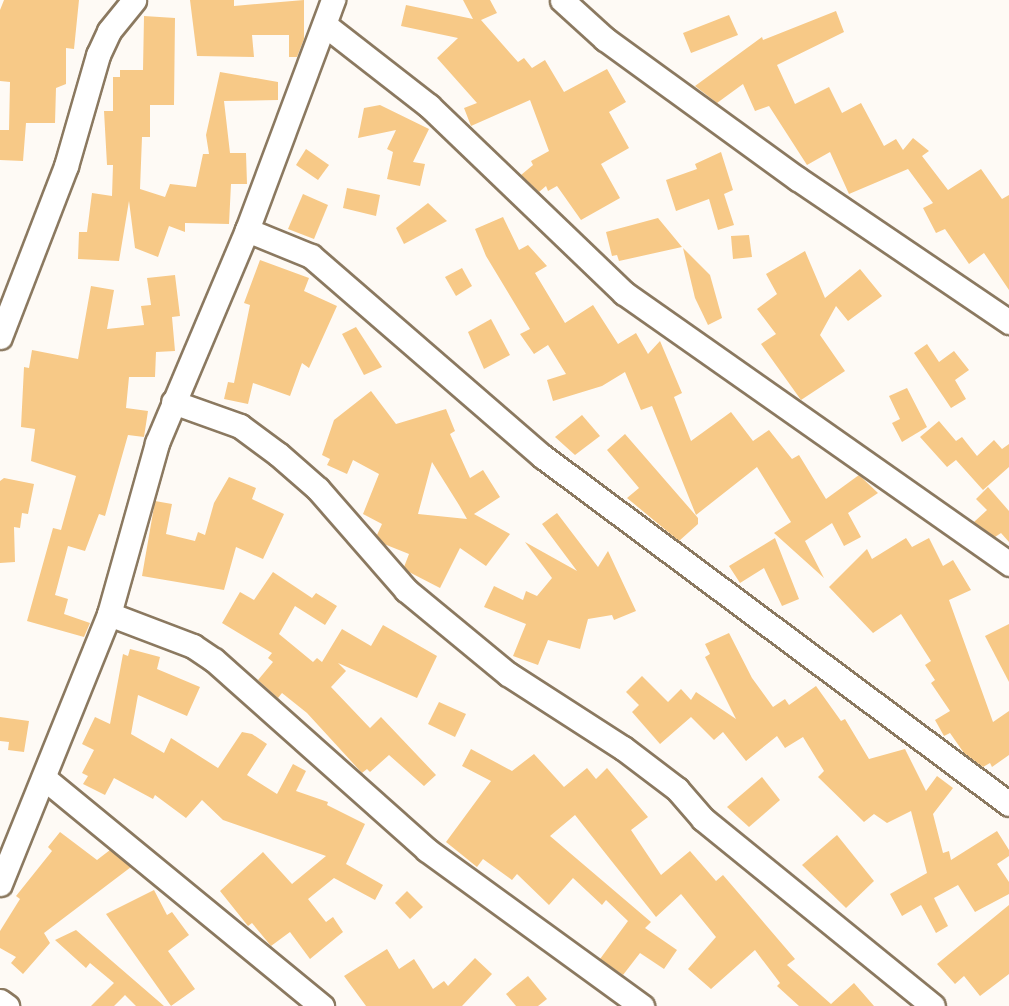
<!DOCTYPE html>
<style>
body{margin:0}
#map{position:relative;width:1009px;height:1006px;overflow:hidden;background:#fefaf5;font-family:Commissioner,sans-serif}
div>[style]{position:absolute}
.building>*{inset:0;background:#f7c987}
.roads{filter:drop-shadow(2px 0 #8b7960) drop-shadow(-2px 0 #8b7960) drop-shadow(0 2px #8b7960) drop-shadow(0 -2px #8b7960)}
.minor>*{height:23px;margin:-11.5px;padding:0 11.5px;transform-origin:11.5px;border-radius:11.5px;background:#fff}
span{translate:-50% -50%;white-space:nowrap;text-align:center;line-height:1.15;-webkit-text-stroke:7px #fefaf5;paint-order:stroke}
</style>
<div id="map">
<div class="building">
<i style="clip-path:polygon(4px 0,79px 0,74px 49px,66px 48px,66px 84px,56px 88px,55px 123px,26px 123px,23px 161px,0 160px,0 130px,9px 130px,10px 82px,0 81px,0 10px)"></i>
<i style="clip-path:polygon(190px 0,234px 0,234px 6px,304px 0,304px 39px,297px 57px,289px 57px,289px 35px,252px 35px,254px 57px,197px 56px)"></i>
<i style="clip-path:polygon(463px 0,490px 0,497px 13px,481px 20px,518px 62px,524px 58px,532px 68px,545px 60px,564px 92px,607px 69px,626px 102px,609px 112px,629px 148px,601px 164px,620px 198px,581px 220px,557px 186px,548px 191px,546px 186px,539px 192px,521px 175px,533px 165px,531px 161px,549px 151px,530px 100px,471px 126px,464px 108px,477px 103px,437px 58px,458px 38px,401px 26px,406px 5px,473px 19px)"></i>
<i style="clip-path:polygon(836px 11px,844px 32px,777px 65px,795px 104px,829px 87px,842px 113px,861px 103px,884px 146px,896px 139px,903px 150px,913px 138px,929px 151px,922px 156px,948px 190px,981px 169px,1002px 199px,1009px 195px,1009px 290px,984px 253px,969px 264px,945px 229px,936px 233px,923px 208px,933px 203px,908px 169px,849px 194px,830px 152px,807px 165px,769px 106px,755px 111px,743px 84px,717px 103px,695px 86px,762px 37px,763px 40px)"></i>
<i style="clip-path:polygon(729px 15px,738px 35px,691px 53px,683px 33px)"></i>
<i style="clip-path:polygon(144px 16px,175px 18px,174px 105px,150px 105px,150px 137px,142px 137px,140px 189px,165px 197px,170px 184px,196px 187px,203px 154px,209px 154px,206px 135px,220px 72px,278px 82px,278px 100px,224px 101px,230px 153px,246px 153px,247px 184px,231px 184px,229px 224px,185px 223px,185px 232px,169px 226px,158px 257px,135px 248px,129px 201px,119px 261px,78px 259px,79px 232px,87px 232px,92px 193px,112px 196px,113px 165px,107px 165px,104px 111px,113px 111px,113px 77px,120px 77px,120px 70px,143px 70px)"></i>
<i style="clip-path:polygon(380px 105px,429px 129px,413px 162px,425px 164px,420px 186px,387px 179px,393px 152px,387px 149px,396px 130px,358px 138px,364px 108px)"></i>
<i style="clip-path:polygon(306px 149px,329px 165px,318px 180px,296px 165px)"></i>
<i style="clip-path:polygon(721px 152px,733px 190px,724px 194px,734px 225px,718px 230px,709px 199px,676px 211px,666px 180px,697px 169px,695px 164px)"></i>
<i style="clip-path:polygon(347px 188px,380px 195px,376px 216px,343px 208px)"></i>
<i style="clip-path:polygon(303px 194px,328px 205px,314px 239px,288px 229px)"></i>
<i style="clip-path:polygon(428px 203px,447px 221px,404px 244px,396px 228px)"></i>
<i style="clip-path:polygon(503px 217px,519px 250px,528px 245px,547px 266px,535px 273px,565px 323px,593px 305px,618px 344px,636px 333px,648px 354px,660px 341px,682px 393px,674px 397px,691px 441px,731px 412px,753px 441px,769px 430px,792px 459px,799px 455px,826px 499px,859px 475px,878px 493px,848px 513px,861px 537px,844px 546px,832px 523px,805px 541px,824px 578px,774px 533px,791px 522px,757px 467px,696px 515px,652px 406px,641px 410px,625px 372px,602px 386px,553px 401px,547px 380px,566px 374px,548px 345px,534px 354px,520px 334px,530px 329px,486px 256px,475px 229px)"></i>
<i style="clip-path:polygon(658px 218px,682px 247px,619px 261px,617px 255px,612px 256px,606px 232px)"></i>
<i style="clip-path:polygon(749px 235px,752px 257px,733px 259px,731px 236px)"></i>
<i style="clip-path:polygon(683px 248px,710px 275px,722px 318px,708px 325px,695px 298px)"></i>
<i style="clip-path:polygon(805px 251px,825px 298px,860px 269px,882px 296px,848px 321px,836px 306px,820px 335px,845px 371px,801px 400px,761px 344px,776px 334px,757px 309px,777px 294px,766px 274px)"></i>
<i style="clip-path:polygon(260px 260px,309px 278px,304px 291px,337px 306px,309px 368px,302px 363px,290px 396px,253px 383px,248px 404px,224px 399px,228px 382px,234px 383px,250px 305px,244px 303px)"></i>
<i style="clip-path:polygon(462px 268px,472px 286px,456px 296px,445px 277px)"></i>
<i style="clip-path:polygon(175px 275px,180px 316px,172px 317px,175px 351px,156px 352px,155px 377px,129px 377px,126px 408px,148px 411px,144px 437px,128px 435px,105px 516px,99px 514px,85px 551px,68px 546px,55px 595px,68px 599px,64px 614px,90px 623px,84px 637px,27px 621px,53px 528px,61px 530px,76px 476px,31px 461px,35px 429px,21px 427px,24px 367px,29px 368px,32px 350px,78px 359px,91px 286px,114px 290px,107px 329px,144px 325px,141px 306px,151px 305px,147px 278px)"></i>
<i style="clip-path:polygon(491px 319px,510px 355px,484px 369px,468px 332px)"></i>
<i style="clip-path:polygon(356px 327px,382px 367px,364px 375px,342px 334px)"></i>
<i style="clip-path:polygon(927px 344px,939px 362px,954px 351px,969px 370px,955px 380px,966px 399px,951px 408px,914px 353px)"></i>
<i style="clip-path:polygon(907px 388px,927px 427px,902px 442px,892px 423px,900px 419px,889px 396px)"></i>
<i style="clip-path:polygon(evenodd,371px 391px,396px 424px,446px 409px,455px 431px,450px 434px,470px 478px,483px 470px,500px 497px,474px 514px,510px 534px,486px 566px,460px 548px,440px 588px,409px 572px,404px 567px,409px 554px,384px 544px,377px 535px,382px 524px,363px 514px,379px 474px,353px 460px,347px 474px,327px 465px,330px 459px,322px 455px,334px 420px,371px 391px,432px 462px,459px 505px,467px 519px,418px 514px,432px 462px)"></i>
<i style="clip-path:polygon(582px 415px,600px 436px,575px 455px,555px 437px)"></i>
<i style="clip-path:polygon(939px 421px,956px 441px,962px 437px,977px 456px,994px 440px,1002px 449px,1009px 444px,1009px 467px,983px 490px,956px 460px,947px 467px,920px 437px)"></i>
<i style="clip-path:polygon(625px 434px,698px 518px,698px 524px,679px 541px,627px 498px,639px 488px,607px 450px)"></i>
<i style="clip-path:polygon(229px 477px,256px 488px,252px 499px,284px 514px,263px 559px,236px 547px,224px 590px,142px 576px,155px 501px,172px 504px,166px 534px,195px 541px,198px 532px,205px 535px,214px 503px)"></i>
<i style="clip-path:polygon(4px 478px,34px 484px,28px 514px,22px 513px,20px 528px,14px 527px,15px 562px,0 563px,0 481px)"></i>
<i style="clip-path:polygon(988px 487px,1009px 511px,1009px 542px,1001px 533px,995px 537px,974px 522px,987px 510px,976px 499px)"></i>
<i style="clip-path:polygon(557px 513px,598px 567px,608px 551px,636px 611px,614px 620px,612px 615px,588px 619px,580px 649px,548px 640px,538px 665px,513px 656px,526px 624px,484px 607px,494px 586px,523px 600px,526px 591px,537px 596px,552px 578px,525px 542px,577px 571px,542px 524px)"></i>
<i style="clip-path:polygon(775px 538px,799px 599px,782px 606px,764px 568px,740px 583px,729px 566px)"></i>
<i style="clip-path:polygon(906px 538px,912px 547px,929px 538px,943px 566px,953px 560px,971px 590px,949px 600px,993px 722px,1009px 711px,1009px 755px,992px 767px,990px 763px,983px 767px,964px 753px,950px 733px,944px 736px,935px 720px,950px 711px,931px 683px,935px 680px,925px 665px,931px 661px,901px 614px,873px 633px,829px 587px,867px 549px,872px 559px)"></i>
<i style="clip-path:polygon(273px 572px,312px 598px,316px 593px,337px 606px,325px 625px,295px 606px,279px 634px,313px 662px,317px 658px,322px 662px,342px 629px,371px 646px,383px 625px,437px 656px,417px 698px,338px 663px,346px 671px,331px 687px,370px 728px,381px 717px,436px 775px,424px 786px,389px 755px,370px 772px,367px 769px,362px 773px,307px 713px,282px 693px,278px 698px,258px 680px,273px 662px,268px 658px,272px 653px,222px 623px,240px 592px,254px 600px)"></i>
<i style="clip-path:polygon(1009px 624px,1009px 682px,985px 636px)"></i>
<i style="clip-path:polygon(729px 633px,752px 678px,773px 707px,785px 699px,789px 705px,816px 686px,841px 721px,845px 719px,869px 759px,905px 749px,926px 791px,937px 776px,953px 788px,933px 814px,943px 853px,949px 851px,951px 860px,997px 831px,1009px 850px,1009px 856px,997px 864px,1009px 882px,1009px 894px,975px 912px,958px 885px,934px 898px,948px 926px,936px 933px,921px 905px,902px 916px,890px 894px,927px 873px,911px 811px,887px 823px,874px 814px,864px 822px,818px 777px,824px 771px,803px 737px,785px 748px,777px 736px,746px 761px,723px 732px,714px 740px,691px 717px,660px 744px,632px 712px,639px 705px,626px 692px,642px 676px,668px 702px,681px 689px,691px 700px,696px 692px,736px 719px,705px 657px,710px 654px,705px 644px)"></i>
<i style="clip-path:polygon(130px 649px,160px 657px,157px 669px,200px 687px,187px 716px,138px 695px,131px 734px,164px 753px,171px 738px,218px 768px,242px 732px,252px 734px,267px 744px,247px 775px,277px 794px,293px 764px,306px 771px,296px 791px,328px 802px,327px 805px,365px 824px,346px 864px,383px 885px,375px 900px,334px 878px,308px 899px,326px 922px,333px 917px,343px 932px,310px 959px,290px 932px,271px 946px,252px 923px,248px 926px,220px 891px,263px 852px,292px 884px,326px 856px,223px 820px,202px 800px,186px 818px,155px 795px,153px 799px,114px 778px,105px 795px,83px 784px,88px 776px,82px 773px,94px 750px,82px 744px,95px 717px,110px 724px,123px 654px,128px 656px)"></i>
<i style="clip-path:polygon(439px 702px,466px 714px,455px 737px,428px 724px)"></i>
<i style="clip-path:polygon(0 717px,29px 721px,24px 752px,8px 750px,9px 742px,0 741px)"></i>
<i style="clip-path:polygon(471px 749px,512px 771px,534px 754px,564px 787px,587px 768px,596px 779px,607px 768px,648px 817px,631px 830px,661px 875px,690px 851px,716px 881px,723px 875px,795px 959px,787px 965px,831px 1004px,854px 983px,874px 1006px,799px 1006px,777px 986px,780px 983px,755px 950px,711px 989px,688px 969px,716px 937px,681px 894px,656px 917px,575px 815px,550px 836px,651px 922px,645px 928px,677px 950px,664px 969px,640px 953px,623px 975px,600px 959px,628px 921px,606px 900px,602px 905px,573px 878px,549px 905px,517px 874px,512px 880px,483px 859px,477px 867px,446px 842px,491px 781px,462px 766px)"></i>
<i style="clip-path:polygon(762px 777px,780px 800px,749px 827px,727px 807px)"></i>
<i style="clip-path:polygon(60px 832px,97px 860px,110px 850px,131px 867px,44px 933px,50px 943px,23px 974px,11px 963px,16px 957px,0 948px,0 931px,20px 899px,16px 896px,52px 851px,48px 847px)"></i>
<i style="clip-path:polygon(837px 835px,874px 881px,846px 908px,802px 865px)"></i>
<i style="clip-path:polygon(154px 890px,167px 915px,172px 912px,189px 935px,168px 951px,195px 989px,171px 1006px,106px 914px)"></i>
<i style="clip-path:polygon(407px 891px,423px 907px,410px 919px,395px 903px)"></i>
<i style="clip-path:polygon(1009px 905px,1009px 974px,980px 996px,964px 976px,955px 984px,937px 964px)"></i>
<i style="clip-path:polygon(76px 930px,164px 1006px,136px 1006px,125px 995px,114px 1006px,91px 1006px,114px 983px,90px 963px,86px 968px,55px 940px)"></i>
<i style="clip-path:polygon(387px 949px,399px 969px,414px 959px,433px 989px,444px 981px,448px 986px,475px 958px,492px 974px,462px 1006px,366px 1006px,344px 976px)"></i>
<i style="clip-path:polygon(528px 976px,547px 999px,538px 1006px,516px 1006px,506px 994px)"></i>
</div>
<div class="roads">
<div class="minor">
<i style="left:562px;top:0;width:58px;rotate:42.2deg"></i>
<i style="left:605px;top:39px;width:238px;rotate:36deg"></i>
<i style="left:798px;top:179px;width:255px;rotate:34.1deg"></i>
<i style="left:325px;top:25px;width:132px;rotate:37.9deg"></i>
<i style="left:429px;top:106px;width:270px;rotate:43.8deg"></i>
<i style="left:624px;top:293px;width:471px;rotate:35.1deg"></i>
<i style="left:247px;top:230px;width:69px;rotate:22.1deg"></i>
<i style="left:311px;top:256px;width:306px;rotate:40.9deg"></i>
<i style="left:542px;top:456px;width:582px;rotate:36.69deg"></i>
<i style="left:0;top:337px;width:183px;rotate:-68.9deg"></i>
<i style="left:66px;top:166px;width:116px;rotate:-73.9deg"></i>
<i style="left:98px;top:55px;width:26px;rotate:-65deg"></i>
<i style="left:109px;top:31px;width:40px;rotate:-51deg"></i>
<i style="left:173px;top:402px;width:71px;rotate:19.7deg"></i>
<i style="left:240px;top:426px;width:47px;rotate:36.4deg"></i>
<i style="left:278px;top:454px;width:53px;rotate:41.2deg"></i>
<i style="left:318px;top:489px;width:134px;rotate:48.9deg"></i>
<i style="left:406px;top:590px;width:132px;rotate:39.5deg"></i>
<i style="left:508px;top:674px;width:137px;rotate:32.8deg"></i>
<i style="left:623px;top:748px;width:68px;rotate:37.2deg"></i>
<i style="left:677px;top:789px;width:40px;rotate:49deg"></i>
<i style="left:703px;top:819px;width:296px;rotate:39.1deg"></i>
<i style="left:109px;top:614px;width:90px;rotate:20.9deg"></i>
<i style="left:193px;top:646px;width:25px;rotate:34deg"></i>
<i style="left:214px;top:660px;width:285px;rotate:41.7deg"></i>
<i style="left:427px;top:850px;width:266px;rotate:36deg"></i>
<i style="left:44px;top:778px;width:360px;rotate:39.4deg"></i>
<i style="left:0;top:884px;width:291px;rotate:-68deg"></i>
<i style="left:109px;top:614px;width:178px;rotate:-74.3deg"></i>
<i style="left:157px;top:443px;width:231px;rotate:-67.1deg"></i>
<i style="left:247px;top:230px;width:246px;rotate:-69.5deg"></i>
<i style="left:0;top:1001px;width:9px;rotate:36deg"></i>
</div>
</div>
</div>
